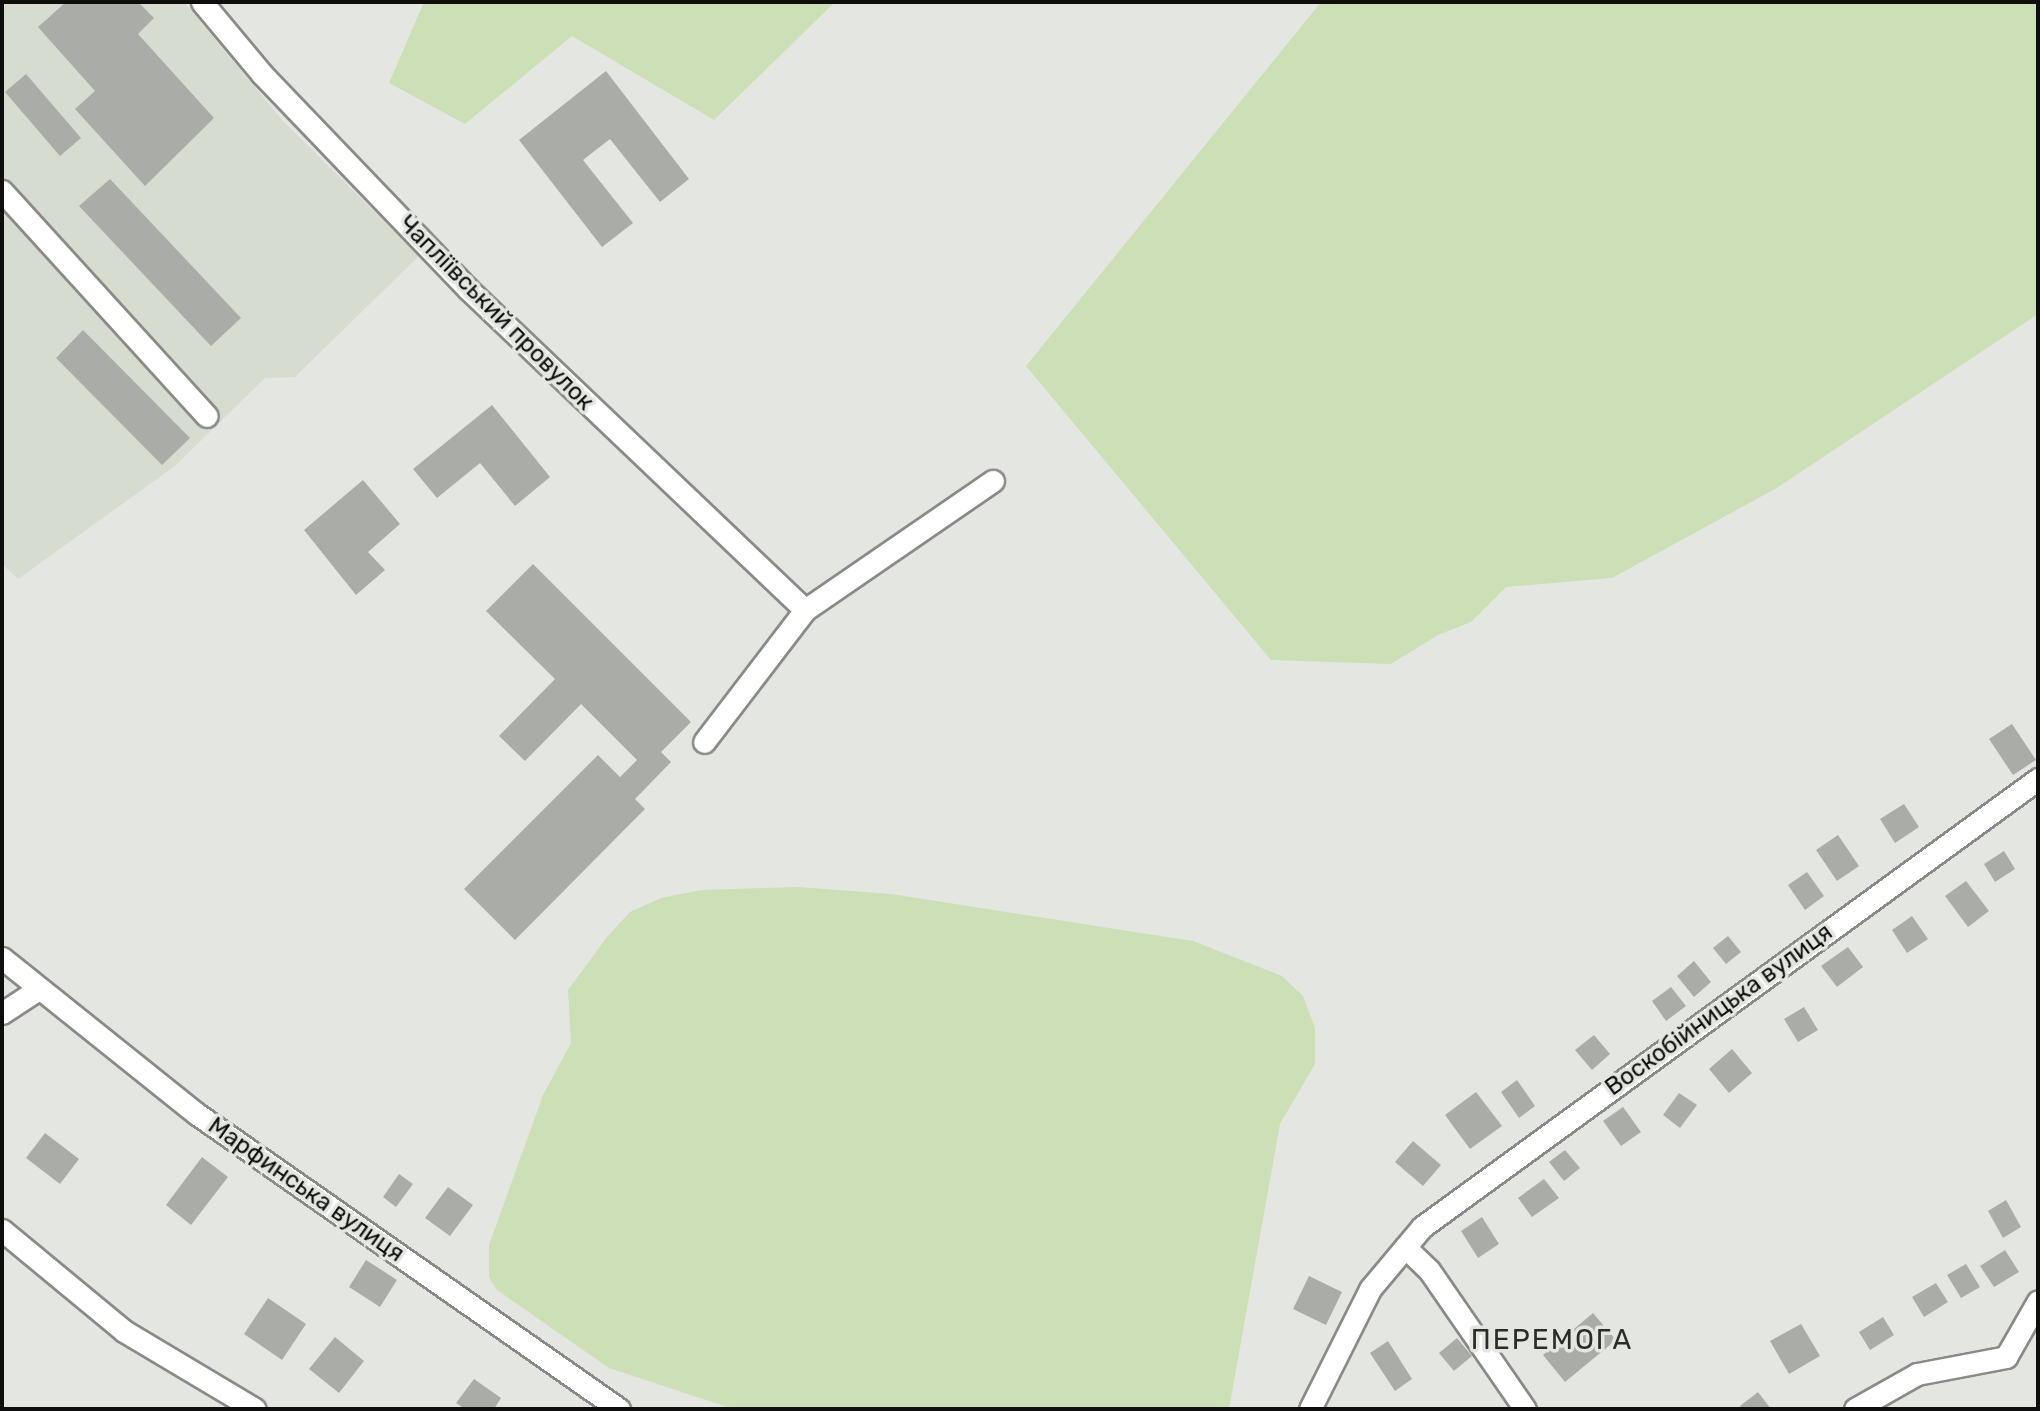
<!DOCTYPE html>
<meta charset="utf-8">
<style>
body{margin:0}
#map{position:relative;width:2040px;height:1411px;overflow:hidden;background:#e4e7e1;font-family:Rubik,sans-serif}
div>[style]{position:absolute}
.built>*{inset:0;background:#d6dccf}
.green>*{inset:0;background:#cddfb7}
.building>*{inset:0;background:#aaada7}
.roads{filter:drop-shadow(2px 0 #898c86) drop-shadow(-2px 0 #898c86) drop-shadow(0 2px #898c86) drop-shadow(0 -2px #898c86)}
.street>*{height:21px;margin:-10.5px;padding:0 10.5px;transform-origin:10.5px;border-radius:10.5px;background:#fff}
span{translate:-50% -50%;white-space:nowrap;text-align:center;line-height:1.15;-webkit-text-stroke:7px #e4e7e1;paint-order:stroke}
.street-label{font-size:24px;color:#0e0f0d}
.quarter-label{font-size:28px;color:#2a2c27;letter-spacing:2px}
.frame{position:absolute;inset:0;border:4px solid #0e0f0d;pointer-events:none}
</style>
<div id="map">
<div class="built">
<i style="clip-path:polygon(2px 2px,184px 2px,282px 120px,419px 256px,295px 377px,265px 378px,175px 466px,18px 579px,2px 564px)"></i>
</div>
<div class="green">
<i style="clip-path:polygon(424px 2px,835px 2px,714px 120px,572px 36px,465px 124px,389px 83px)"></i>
<i style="clip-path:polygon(1321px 2px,2038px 2px,2038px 314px,1775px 489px,1612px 578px,1506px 587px,1471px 622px,1438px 635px,1391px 664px,1271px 660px,1026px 366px)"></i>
<i style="clip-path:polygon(798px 887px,891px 894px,1193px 941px,1282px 976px,1303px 996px,1315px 1028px,1315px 1064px,1280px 1124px,1229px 1409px,733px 1409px,609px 1368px,497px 1290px,489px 1277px,489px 1245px,543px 1095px,571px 1043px,568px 990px,607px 937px,630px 912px,661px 898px,701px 890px)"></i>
</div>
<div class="building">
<i style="clip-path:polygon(66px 2px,138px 2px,154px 18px,138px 34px,214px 118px,145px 186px,75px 109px,95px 91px,38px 27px)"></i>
<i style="clip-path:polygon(606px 71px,689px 179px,660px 202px,610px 139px,583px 160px,633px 223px,602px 247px,519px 140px)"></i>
<i style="clip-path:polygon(26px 74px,81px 138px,60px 156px,5px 92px)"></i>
<i style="clip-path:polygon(110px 179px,241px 318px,211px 346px,79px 206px)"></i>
<i style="clip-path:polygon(83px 330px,190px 438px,162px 465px,56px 358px)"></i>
<i style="clip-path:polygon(492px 405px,550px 477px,515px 506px,480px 463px,437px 498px,413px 469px)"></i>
<i style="clip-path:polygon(363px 480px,400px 524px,368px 552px,385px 570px,356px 595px,304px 530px)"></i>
<i style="clip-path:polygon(533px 564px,691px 722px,661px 752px,671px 762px,635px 799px,645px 809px,515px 940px,464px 889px,598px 755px,620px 777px,637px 760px,581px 704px,525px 761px,499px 736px,555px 679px,486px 611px)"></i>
<i style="clip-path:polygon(2012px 724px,2036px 760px,2013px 775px,1989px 739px)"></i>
<i style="clip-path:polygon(1904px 804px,1919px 827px,1895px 843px,1880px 819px)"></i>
<i style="clip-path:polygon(1838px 835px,1859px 866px,1837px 881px,1816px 850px)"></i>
<i style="clip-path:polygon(2004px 851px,2015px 869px,1995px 882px,1984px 864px)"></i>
<i style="clip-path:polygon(1807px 872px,1824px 896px,1805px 910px,1788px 885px)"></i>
<i style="clip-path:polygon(1966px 881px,1989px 911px,1968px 927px,1945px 896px)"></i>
<i style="clip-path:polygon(1912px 916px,1928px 939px,1907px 953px,1892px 930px)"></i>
<i style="clip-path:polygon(1728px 936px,1741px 952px,1726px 964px,1713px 948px)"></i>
<i style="clip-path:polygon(1848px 947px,1863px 967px,1837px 987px,1821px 966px)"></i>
<i style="clip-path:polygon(1694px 961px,1711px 982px,1694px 997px,1677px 976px)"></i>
<i style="clip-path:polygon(1671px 987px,1686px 1006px,1666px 1021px,1652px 1001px)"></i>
<i style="clip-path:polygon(1804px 1007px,1818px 1030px,1798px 1042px,1784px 1019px)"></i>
<i style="clip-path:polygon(1594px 1035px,1610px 1054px,1592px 1070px,1575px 1050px)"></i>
<i style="clip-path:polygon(1732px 1049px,1752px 1073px,1729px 1093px,1709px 1069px)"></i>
<i style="clip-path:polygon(1517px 1080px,1535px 1106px,1519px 1118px,1501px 1092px)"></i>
<i style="clip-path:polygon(1476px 1092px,1502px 1126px,1470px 1149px,1445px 1115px)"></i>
<i style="clip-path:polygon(1679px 1093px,1697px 1105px,1680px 1128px,1663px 1115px)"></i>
<i style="clip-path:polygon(1623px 1107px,1641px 1132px,1621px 1146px,1603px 1121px)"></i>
<i style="clip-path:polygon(45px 1133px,79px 1159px,60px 1184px,26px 1158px)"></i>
<i style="clip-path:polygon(1413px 1141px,1441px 1165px,1423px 1186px,1395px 1162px)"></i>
<i style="clip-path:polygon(1565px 1150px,1580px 1168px,1564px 1181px,1549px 1162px)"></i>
<i style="clip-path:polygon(202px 1157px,228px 1177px,191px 1225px,166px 1205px)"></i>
<i style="clip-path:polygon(399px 1174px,413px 1184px,396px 1207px,383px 1197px)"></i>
<i style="clip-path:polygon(1544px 1179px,1559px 1198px,1532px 1217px,1518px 1198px)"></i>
<i style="clip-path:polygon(448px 1187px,473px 1205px,450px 1236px,425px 1218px)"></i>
<i style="clip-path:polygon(2006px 1200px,2021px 1227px,2003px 1238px,1988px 1211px)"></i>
<i style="clip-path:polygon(1482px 1217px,1499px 1244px,1478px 1258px,1461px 1231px)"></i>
<i style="clip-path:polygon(2005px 1250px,2019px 1272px,1994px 1287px,1980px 1266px)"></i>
<i style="clip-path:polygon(366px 1260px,397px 1280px,380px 1307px,349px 1287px)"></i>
<i style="clip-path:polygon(1966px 1264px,1980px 1287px,1961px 1298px,1947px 1275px)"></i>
<i style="clip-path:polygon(1309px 1276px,1342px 1292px,1326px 1325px,1293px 1309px)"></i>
<i style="clip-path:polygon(1936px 1283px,1948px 1302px,1924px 1317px,1912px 1297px)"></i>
<i style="clip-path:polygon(268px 1298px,306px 1324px,282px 1360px,244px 1334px)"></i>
<i style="clip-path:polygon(1593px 1313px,1616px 1340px,1565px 1382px,1543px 1355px)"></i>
<i style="clip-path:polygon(1883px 1317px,1894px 1335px,1870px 1350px,1859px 1332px)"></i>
<i style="clip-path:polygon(1801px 1324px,1820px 1356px,1789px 1374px,1770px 1341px)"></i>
<i style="clip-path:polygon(335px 1337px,364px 1361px,339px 1393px,309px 1369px)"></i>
<i style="clip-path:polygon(1457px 1338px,1472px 1356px,1454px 1371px,1439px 1353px)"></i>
<i style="clip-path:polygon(1388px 1341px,1412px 1379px,1395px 1391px,1370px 1353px)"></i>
<i style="clip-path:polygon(474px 1379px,501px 1398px,494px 1409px,465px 1409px,456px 1403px)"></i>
<i style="clip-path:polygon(1758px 1392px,1771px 1409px,1742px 1409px,1740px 1406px)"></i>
</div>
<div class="roads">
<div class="street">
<i style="left:202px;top:2px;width:94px;rotate:50.2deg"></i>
<i style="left:262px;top:74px;width:298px;rotate:46.2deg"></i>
<i style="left:468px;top:289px;width:465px;rotate:43.6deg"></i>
<i style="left:805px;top:610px;width:166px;rotate:127.4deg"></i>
<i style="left:2px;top:191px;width:304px;rotate:47.7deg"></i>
<i style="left:805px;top:610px;width:228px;rotate:-34.5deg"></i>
<i style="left:2px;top:958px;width:250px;rotate:38.7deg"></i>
<i style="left:197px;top:1114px;width:515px;rotate:34.96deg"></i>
<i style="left:2px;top:1013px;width:42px;rotate:-33.3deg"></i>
<i style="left:2px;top:1230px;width:158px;rotate:39.6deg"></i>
<i style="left:124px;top:1331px;width:152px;rotate:30.8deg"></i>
<i style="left:1405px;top:1247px;width:33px;rotate:44deg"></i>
<i style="left:1429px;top:1270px;width:169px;rotate:55.4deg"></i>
<i style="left:1310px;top:1409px;width:134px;rotate:-63.4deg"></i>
<i style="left:1370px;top:1289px;width:81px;rotate:-50deg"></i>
<i style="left:1422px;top:1227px;width:762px;rotate:-36.03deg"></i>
<i style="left:1855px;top:1409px;width:71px;rotate:-29.4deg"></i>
<i style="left:1917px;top:1374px;width:91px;rotate:-10.8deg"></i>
<i style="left:2006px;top:1357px;width:64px;rotate:-60.3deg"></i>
</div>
</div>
<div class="street-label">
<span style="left:496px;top:313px;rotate:45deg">Чапліївський провулок</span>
<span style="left:1719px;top:1010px;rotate:-36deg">Воскобійницька вулиця</span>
<span style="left:306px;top:1190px;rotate:35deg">Марфинська вулиця</span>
</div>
<div class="quarter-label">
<span style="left:1552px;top:1340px">ПЕРЕМОГА</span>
</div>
<div class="frame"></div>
</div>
